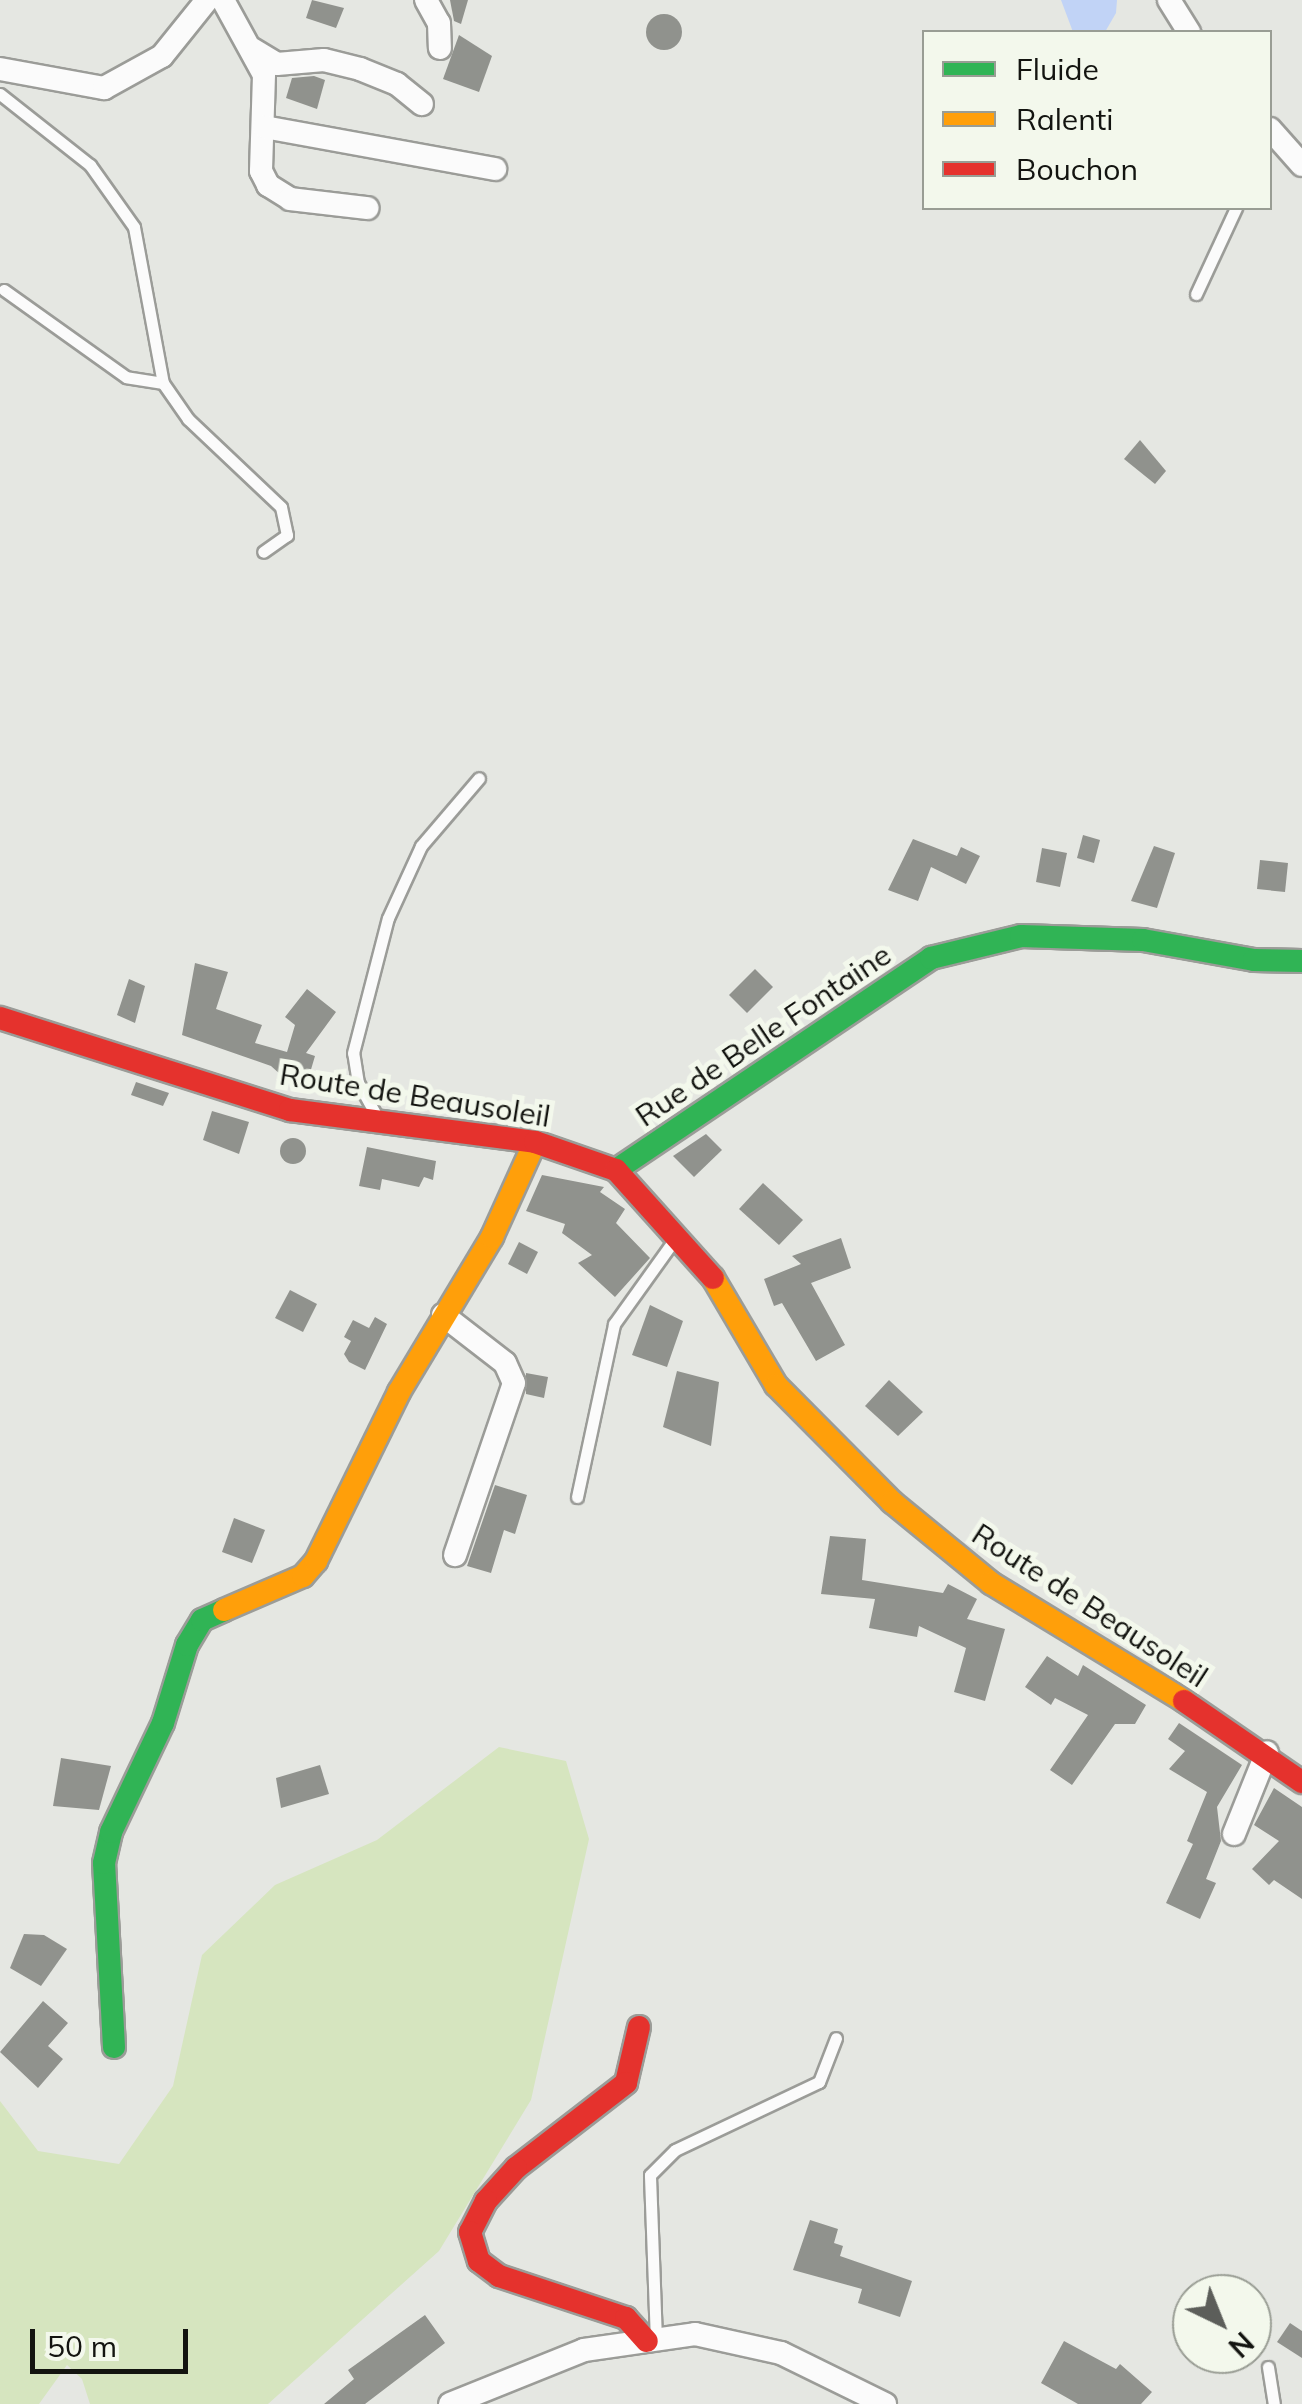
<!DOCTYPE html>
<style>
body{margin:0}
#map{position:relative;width:1302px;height:2404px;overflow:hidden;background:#e5e7e2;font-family:Mulish,sans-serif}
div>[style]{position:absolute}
.green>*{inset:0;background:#d6e5bf}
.water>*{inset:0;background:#c1d3f6}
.building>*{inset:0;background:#90928d}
.round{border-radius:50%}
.roads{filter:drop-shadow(2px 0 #9b9c98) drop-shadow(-2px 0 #9b9c98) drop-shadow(0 2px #9b9c98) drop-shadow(0 -2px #9b9c98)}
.lane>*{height:11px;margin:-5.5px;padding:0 5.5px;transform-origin:5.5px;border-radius:5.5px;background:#fbfbfb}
.street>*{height:22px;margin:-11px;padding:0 11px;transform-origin:11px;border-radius:11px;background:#fbfbfb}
.fast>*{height:22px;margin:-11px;padding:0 11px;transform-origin:11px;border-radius:11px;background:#30b455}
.slow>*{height:22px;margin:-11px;padding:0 11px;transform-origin:11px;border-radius:11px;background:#ff9f0a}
.jam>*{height:22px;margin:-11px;padding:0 11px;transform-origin:11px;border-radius:11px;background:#e5322d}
span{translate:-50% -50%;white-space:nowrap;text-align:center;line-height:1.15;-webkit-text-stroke:10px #f3f8ec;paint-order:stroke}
.street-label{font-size:30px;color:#131410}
.legend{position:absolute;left:922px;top:30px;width:350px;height:180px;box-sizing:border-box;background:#f3f8ec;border:2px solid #999d94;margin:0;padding:12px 18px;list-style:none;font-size:30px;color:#131410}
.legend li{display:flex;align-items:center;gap:20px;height:50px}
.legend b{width:50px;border:2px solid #999d94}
.north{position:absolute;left:1172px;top:2274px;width:100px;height:100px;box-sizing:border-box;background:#f3f8ec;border:2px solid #999d94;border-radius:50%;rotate:137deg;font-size:28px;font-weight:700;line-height:40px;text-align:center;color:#131410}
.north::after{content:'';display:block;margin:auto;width:35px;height:45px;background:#5c5e5a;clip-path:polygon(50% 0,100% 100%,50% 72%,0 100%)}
.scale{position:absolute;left:30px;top:2329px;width:158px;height:45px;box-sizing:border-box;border:5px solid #131410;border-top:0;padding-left:12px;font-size:30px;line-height:35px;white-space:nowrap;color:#131410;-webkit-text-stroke:8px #f3f8ec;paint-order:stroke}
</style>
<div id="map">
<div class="green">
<i style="clip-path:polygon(499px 1747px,566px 1761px,589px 1839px,531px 2100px,439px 2251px,268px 2404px,90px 2404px,82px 2379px,67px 2365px,39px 2404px,0 2404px,0 2101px,38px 2151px,119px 2164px,173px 2086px,202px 1955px,275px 1885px,377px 1840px)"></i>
</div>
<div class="water">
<i style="clip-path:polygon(1061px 0,1117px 0,1116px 13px,1105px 32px,1073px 32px)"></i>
</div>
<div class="building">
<i style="clip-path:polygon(312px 0,344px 8px,336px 28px,306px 18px)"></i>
<i style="clip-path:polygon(450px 0,468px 0,461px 24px,454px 21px)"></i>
<i class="round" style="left:646px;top:14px;width:36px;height:36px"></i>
<i style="clip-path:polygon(459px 35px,492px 56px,479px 92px,443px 79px)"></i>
<i style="clip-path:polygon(314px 76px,325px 80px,317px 109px,286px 98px,292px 78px)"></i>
<i style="clip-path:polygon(1140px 440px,1166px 471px,1155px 484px,1124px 459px)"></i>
<i style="clip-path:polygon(1083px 835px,1100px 840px,1094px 863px,1077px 858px)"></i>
<i style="clip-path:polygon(913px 839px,957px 856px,961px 847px,980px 856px,966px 884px,931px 867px,918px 901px,888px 890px)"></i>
<i style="clip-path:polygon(1154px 846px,1175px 853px,1157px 908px,1131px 901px)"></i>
<i style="clip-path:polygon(1042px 848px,1067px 853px,1060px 887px,1036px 882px)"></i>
<i style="clip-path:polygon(1260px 860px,1288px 863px,1285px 892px,1257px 889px)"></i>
<i style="clip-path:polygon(195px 963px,228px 972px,216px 1009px,262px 1025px,255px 1043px,287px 1052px,295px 1025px,285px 1017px,307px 989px,336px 1012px,306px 1053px,315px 1056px,307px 1083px,288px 1077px,278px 1085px,281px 1075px,271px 1066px,182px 1035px)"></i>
<i style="clip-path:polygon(755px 969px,773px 987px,747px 1013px,729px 995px)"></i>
<i style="clip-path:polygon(129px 979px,145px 986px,135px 1023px,117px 1015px)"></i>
<i style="clip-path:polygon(136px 1082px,169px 1093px,163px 1106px,131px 1095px)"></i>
<i style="clip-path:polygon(212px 1111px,249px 1122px,239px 1154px,203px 1140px)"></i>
<i style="clip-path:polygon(706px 1134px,722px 1150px,694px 1177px,673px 1156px)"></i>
<i class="round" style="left:280px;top:1138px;width:26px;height:26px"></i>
<i style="clip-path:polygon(367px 1147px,436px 1161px,433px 1180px,424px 1177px,419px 1187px,382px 1179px,380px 1190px,359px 1186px)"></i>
<i style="clip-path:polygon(542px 1175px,604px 1187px,600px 1192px,625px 1209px,616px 1223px,650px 1258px,615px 1297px,578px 1263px,592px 1255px,562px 1233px,565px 1224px,526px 1211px)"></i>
<i style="clip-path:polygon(763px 1183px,803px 1220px,779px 1245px,739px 1209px)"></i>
<i style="clip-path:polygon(841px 1238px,851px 1268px,811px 1283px,845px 1345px,816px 1361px,782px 1303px,774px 1306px,764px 1279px,801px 1264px,792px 1256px)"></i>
<i style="clip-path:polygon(519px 1242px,538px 1252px,527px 1274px,508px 1264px)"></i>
<i style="clip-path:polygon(290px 1290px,317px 1304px,303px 1332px,275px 1318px)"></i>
<i style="clip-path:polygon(650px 1305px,683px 1321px,667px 1367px,632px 1355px)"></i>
<i style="clip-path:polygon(375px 1317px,387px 1324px,365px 1370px,349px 1362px,344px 1354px,351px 1341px,344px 1337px,353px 1320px,369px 1328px)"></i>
<i style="clip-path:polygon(677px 1371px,719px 1382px,711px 1446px,663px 1427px)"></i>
<i style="clip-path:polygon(526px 1373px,548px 1377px,544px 1398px,526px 1394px)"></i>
<i style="clip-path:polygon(889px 1380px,923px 1412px,898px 1436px,865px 1406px)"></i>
<i style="clip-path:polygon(495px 1485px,527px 1495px,515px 1534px,504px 1530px,491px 1573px,467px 1566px)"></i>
<i style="clip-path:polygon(234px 1518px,265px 1530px,252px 1563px,222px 1552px)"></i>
<i style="clip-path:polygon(830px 1536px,866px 1539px,862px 1580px,943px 1593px,948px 1584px,977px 1599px,967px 1619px,1005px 1629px,985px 1701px,954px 1692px,966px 1648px,919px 1626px,917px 1637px,869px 1628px,875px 1599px,821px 1594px)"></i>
<i style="clip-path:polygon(1047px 1656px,1078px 1676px,1083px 1665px,1146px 1705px,1135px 1724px,1115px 1724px,1072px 1785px,1050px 1770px,1088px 1715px,1055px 1698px,1051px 1705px,1025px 1687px)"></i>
<i style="clip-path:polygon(1179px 1723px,1242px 1765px,1217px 1807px,1221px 1841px,1206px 1879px,1216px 1883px,1200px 1919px,1166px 1903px,1193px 1844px,1187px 1841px,1207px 1792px,1169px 1769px,1185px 1751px,1168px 1739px)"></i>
<i style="clip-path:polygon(61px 1758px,111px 1766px,99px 1810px,53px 1806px)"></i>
<i style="clip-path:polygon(320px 1765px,329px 1794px,281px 1808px,276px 1778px)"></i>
<i style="clip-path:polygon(1274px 1788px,1302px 1807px,1302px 1899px,1274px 1880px,1269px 1885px,1252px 1869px,1279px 1841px,1254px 1825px)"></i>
<i style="clip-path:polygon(24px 1934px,44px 1935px,67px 1949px,41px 1986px,10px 1968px)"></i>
<i style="clip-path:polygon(43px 2001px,68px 2023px,48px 2046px,63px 2059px,38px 2088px,0 2052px)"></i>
<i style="clip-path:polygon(810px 2220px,838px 2229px,834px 2243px,843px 2246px,840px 2256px,912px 2281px,900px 2317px,858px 2303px,862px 2289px,793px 2270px)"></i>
<i style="clip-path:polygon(425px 2315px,445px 2343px,365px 2404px,324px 2404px,354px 2379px,348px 2370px)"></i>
<i style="clip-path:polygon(1290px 2323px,1302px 2331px,1302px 2358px,1277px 2342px)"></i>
<i style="clip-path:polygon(1064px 2341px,1116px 2369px,1120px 2364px,1152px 2392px,1141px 2404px,1078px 2404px,1041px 2383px)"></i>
</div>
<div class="roads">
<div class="lane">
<i style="left:0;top:94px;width:115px;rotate:38.3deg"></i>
<i style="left:90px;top:165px;width:76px;rotate:54.6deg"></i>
<i style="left:134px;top:227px;width:159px;rotate:79.5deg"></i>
<i style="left:163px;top:383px;width:37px;rotate:-171deg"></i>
<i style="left:126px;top:377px;width:150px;rotate:-144.5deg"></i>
<i style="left:1196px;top:294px;width:95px;rotate:-65.1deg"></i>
<i style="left:163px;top:383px;width:44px;rotate:55.2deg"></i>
<i style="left:188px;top:419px;width:128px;rotate:43.4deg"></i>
<i style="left:281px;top:507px;width:29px;rotate:78deg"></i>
<i style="left:287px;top:535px;width:29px;rotate:145deg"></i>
<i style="left:376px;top:1115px;width:37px;rotate:-119deg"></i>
<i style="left:358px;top:1083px;width:30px;rotate:-99deg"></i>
<i style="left:353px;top:1053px;width:139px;rotate:-75.5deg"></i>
<i style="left:388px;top:918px;width:79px;rotate:-65.4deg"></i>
<i style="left:421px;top:846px;width:89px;rotate:-49.5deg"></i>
<i style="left:577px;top:1497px;width:177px;rotate:-77.9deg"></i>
<i style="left:614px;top:1324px;width:108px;rotate:-54.4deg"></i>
<i style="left:656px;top:2340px;width:165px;rotate:-92.1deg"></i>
<i style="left:650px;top:2175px;width:35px;rotate:-45deg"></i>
<i style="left:675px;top:2150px;width:159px;rotate:-25.3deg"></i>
<i style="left:819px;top:2082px;width:47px;rotate:-68.9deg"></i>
<i style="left:1268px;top:2367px;width:37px;rotate:81deg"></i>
</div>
<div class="street">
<i style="left:223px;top:0;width:85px;rotate:61.3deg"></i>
<i style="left:264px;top:75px;width:96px;rotate:91.8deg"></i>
<i style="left:261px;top:171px;width:16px;rotate:63deg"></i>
<i style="left:268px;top:185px;width:26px;rotate:32deg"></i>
<i style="left:290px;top:199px;width:78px;rotate:6.7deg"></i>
<i style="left:426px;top:0;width:26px;rotate:61deg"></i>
<i style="left:439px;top:23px;width:25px;rotate:88deg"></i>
<i style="left:1169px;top:0;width:38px;rotate:58deg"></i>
<i style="left:252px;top:49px;width:29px;rotate:31deg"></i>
<i style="left:277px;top:64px;width:47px;rotate:-4.9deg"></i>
<i style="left:324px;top:60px;width:37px;rotate:14deg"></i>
<i style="left:360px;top:69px;width:40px;rotate:22deg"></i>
<i style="left:397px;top:84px;width:32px;rotate:39deg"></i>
<i style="left:0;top:69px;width:106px;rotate:10.4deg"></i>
<i style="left:104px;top:88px;width:66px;rotate:-28.9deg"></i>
<i style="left:162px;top:56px;width:72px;rotate:-51.2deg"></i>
<i style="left:264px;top:127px;width:235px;rotate:10.3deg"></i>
<i style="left:1270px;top:129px;width:48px;rotate:48.4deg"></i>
<i style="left:443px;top:1315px;width:78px;rotate:37.7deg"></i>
<i style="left:505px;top:1363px;width:22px;rotate:66deg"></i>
<i style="left:514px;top:1383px;width:182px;rotate:108.9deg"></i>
<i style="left:1234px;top:1834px;width:88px;rotate:-68.1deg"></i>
<i style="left:450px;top:2404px;width:144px;rotate:-21.9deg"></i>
<i style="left:584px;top:2350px;width:112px;rotate:-8.2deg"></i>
<i style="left:695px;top:2334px;width:88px;rotate:12.5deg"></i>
<i style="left:781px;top:2353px;width:116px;rotate:26.1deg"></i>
</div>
<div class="fast">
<i style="left:616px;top:1170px;width:380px;rotate:-33.9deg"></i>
<i style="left:931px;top:958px;width:93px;rotate:-13.7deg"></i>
<i style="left:1021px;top:936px;width:122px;rotate:1.9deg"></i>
<i style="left:1143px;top:940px;width:113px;rotate:10.2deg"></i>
<i style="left:1254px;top:960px;width:48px;rotate:1.2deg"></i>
<i style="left:114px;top:2047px;width:184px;rotate:-93.1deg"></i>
<i style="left:104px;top:1863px;width:32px;rotate:-77deg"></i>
<i style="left:111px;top:1832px;width:121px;rotate:-64.5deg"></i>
<i style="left:163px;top:1723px;width:82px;rotate:-72.9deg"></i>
<i style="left:187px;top:1645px;width:29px;rotate:-59deg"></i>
<i style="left:202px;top:1620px;width:24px;rotate:-24deg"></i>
</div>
<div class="slow">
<i style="left:713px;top:1278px;width:124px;rotate:59.5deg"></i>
<i style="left:776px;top:1385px;width:165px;rotate:45.2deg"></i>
<i style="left:892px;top:1502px;width:128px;rotate:39.3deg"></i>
<i style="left:991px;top:1583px;width:226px;rotate:31.4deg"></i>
<i style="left:224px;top:1610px;width:86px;rotate:-23.3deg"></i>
<i style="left:303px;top:1576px;width:20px;rotate:-49deg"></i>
<i style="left:316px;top:1561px;width:188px;rotate:-63.8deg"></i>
<i style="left:399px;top:1392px;width:181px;rotate:-59deg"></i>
<i style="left:492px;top:1237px;width:104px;rotate:-65.6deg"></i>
</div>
<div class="jam">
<i style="left:0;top:1018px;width:304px;rotate:17.6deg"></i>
<i style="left:290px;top:1110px;width:247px;rotate:7.4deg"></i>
<i style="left:535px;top:1142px;width:86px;rotate:19.1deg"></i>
<i style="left:616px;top:1170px;width:145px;rotate:48.1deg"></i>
<i style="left:1184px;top:1701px;width:143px;rotate:34.5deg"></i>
<i style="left:639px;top:2027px;width:57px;rotate:103.1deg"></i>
<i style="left:626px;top:2083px;width:139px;rotate:142.3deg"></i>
<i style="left:516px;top:2168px;width:45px;rotate:132.3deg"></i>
<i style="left:486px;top:2201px;width:35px;rotate:117deg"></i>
<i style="left:470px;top:2232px;width:30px;rotate:73deg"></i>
<i style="left:479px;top:2261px;width:25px;rotate:37deg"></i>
<i style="left:499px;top:2276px;width:134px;rotate:18.3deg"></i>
<i style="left:626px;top:2318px;width:31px;rotate:48deg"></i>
</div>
</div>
<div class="street-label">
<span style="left:763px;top:1035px;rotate:-34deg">Rue de Belle Fontaine</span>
<span style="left:415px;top:1095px;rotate:9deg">Route de Beausoleil</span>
<span style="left:1090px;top:1605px;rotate:33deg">Route de Beausoleil</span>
</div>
<ul class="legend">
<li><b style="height:12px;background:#30b455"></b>Fluide</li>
<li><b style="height:12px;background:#ff9f0a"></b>Ralenti</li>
<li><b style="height:12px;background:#e5322d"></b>Bouchon</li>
</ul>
<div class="north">N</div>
<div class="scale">50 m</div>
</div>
